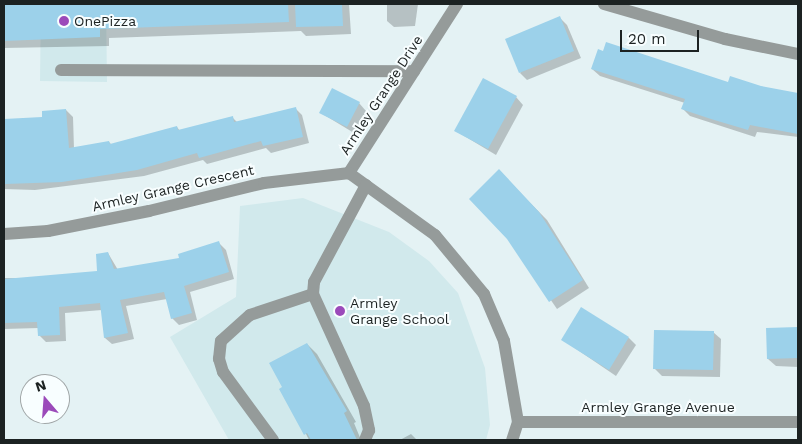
<!DOCTYPE html>
<style>
body{margin:0}
#map{position:relative;width:802px;height:444px;overflow:hidden;background:#e4f2f4;font-family:"Work Sans",sans-serif}
div>[style]{position:absolute}
.built>*{inset:0;background:#d1e9ec}
.shadow>*{inset:0;background:#0003}
.building>*{inset:0;background:#9cd1ea}
.minor>*{height:12px;margin:-6px;padding:0 6px;transform-origin:6px;border-radius:6px;background:#959b9a}
.dots>*{width:14px;height:14px;translate:-50% -50%;box-sizing:border-box;border:2px solid #f8feff;border-radius:50%}
span{translate:-50% -50%;white-space:nowrap;text-align:center;line-height:1.15;-webkit-text-stroke:4px #f8feff;paint-order:stroke}
.poi-label{font-size:14px;color:#1c2222}
.left{translate:0 -50%;text-align:left}
.street-label{font-size:14px;color:#1c2222}
.frame{position:absolute;inset:0;border:5px solid #1c2222;pointer-events:none}
.north{position:absolute;left:20px;top:374px;width:50px;height:50px;box-sizing:border-box;background:#f8feff;border:1px solid #a0a6a7;border-radius:50%;rotate:342deg;font-size:14px;font-weight:700;line-height:20px;text-align:center;color:#1c2222}
.north::after{content:'';display:block;margin:auto;width:18px;height:22px;background:#9b4aba;clip-path:polygon(50% 0,100% 100%,50% 72%,0 100%)}
.scale{position:absolute;left:620px;top:30px;width:79px;height:22px;box-sizing:border-box;border:2px solid #1c2222;border-top:0;padding-left:6px;font-size:15px;line-height:18px;white-space:nowrap;color:#1c2222;-webkit-text-stroke:4px #f8feff;paint-order:stroke}
</style>
<div id="map">
<div class="built">
<i style="clip-path:polygon(41px 4px,106px 4px,107px 82px,40px 81px)"></i>
<i style="clip-path:polygon(303px 198px,389px 232px,429px 261px,458px 293px,485px 368px,490px 425px,486px 440px,229px 440px,170px 337px,236px 297px,240px 206px)"></i>
</div>
<div class="shadow">
<i style="clip-path:polygon(4px 4px,349px 4px,351px 34px,306px 36px,301px 31px,109px 38px,109px 46px,4px 48px)"></i>
<i style="clip-path:polygon(387px 4px,418px 4px,415px 26px,394px 27px,387px 21px)"></i>
<i style="clip-path:polygon(560px 18px,567px 25px,581px 58px,527px 80px,520px 73px)"></i>
<i style="clip-path:polygon(592px 69px,798px 94px,798px 137px,757px 132px,755px 137px,690px 116px,683px 109px,685px 103px,600px 76px)"></i>
<i style="clip-path:polygon(516px 97px,523px 105px,496px 155px,456px 131px)"></i>
<i style="clip-path:polygon(359px 103px,366px 111px,354px 133px,321px 113px)"></i>
<i style="clip-path:polygon(295px 108px,302px 115px,309px 143px,271px 153px,266px 148px,207px 164px,203px 160px,144px 176px,35px 190px,4px 189px,4px 120px,43px 119px,66px 110px,73px 117px,74px 149px,109px 142px,112px 145px,177px 127px,180px 131px,232px 117px,238px 123px)"></i>
<i style="clip-path:polygon(499px 171px,547px 220px,589px 288px,557px 309px,508px 238px)"></i>
<i style="clip-path:polygon(219px 243px,226px 250px,234px 279px,190px 292px,197px 320px,179px 325px,172px 318px,167px 299px,126px 306px,134px 339px,112px 344px,105px 338px,102px 310px,65px 313px,66px 341px,46px 342px,39px 335px,39px 328px,4px 329px,4px 278px,54px 278px,99px 272px,108px 253px,118px 270px,180px 259px)"></i>
<i style="clip-path:polygon(798px 328px,798px 367px,776px 366px,768px 359px,768px 329px)"></i>
<i style="clip-path:polygon(713px 332px,721px 339px,720px 377px,662px 376px,654px 368px)"></i>
<i style="clip-path:polygon(629px 338px,636px 345px,616px 376px,563px 340px)"></i>
<i style="clip-path:polygon(307px 344px,317px 354px,356px 422px,354px 423px,361px 440px,309px 440px,271px 363px)"></i>
<i style="clip-path:polygon(411px 434px,417px 440px,400px 440px)"></i>
</div>
<div class="building">
<i style="clip-path:polygon(4px 4px,288px 4px,289px 22px,100px 29px,100px 37px,4px 41px)"></i>
<i style="clip-path:polygon(295px 4px,342px 4px,343px 26px,296px 27px)"></i>
<i style="clip-path:polygon(560px 16px,574px 51px,519px 73px,505px 39px)"></i>
<i style="clip-path:polygon(606px 42px,728px 82px,730px 76px,761px 86px,798px 93px,798px 134px,750px 125px,748px 130px,711px 119px,681px 109px,685px 99px,591px 69px,598px 49px,603px 51px)"></i>
<i style="clip-path:polygon(483px 78px,517px 96px,488px 149px,454px 131px)"></i>
<i style="clip-path:polygon(332px 88px,360px 102px,347px 127px,319px 113px)"></i>
<i style="clip-path:polygon(296px 107px,303px 137px,263px 146px,261px 141px,199px 158px,197px 153px,137px 170px,62px 182px,5px 184px,4px 119px,42px 117px,42px 111px,66px 109px,69px 148px,109px 141px,110px 144px,177px 126px,178px 130px,233px 116px,234px 122px)"></i>
<i style="clip-path:polygon(499px 169px,539px 212px,583px 280px,549px 302px,507px 239px,469px 199px)"></i>
<i style="clip-path:polygon(219px 241px,229px 272px,184px 286px,192px 313px,171px 319px,164px 292px,120px 300px,128px 333px,104px 338px,100px 303px,59px 307px,60px 335px,38px 336px,37px 322px,4px 323px,4px 279px,97px 271px,96px 254px,108px 252px,114px 269px,179px 258px,178px 254px)"></i>
<i style="clip-path:polygon(581px 307px,629px 337px,609px 370px,561px 340px)"></i>
<i style="clip-path:polygon(798px 327px,798px 358px,767px 359px,766px 328px)"></i>
<i style="clip-path:polygon(654px 330px,714px 331px,713px 370px,653px 369px)"></i>
<i style="clip-path:polygon(307px 343px,347px 411px,344px 413px,357px 440px,311px 440px,307px 433px,304px 435px,279px 389px,282px 387px,269px 363px)"></i>
</div>
<div class="minor">
<i style="left:457px;top:4px;width:201px;rotate:122.6deg"></i>
<i style="left:349px;top:173px;width:106px;rotate:35.8deg"></i>
<i style="left:435px;top:235px;width:77px;rotate:50.3deg"></i>
<i style="left:484px;top:294px;width:51px;rotate:66.9deg"></i>
<i style="left:504px;top:341px;width:82px;rotate:80.2deg"></i>
<i style="left:518px;top:422px;width:19px;rotate:108deg"></i>
<i style="left:604px;top:4px;width:126px;rotate:16.1deg"></i>
<i style="left:725px;top:39px;width:75px;rotate:11.6deg"></i>
<i style="left:61px;top:70px;width:353px;rotate:0.2deg"></i>
<i style="left:4px;top:234px;width:44px;rotate:-3.9deg"></i>
<i style="left:48px;top:231px;width:103px;rotate:-11.2deg"></i>
<i style="left:149px;top:211px;width:118px;rotate:-13.7deg"></i>
<i style="left:264px;top:183px;width:86px;rotate:-6.7deg"></i>
<i style="left:313px;top:294px;width:123px;rotate:65.5deg"></i>
<i style="left:364px;top:406px;width:25px;rotate:78deg"></i>
<i style="left:369px;top:430px;width:11px;rotate:112deg"></i>
<i style="left:518px;top:422px;width:280px"></i>
<i style="left:273px;top:440px;width:84px;rotate:-126.3deg"></i>
<i style="left:223px;top:372px;width:14px;rotate:-107deg"></i>
<i style="left:219px;top:359px;width:18px;rotate:-84deg"></i>
<i style="left:221px;top:341px;width:39px;rotate:-42deg"></i>
<i style="left:250px;top:315px;width:66px;rotate:-18.4deg"></i>
<i style="left:313px;top:294px;width:12px;rotate:-85deg"></i>
<i style="left:314px;top:282px;width:110px;rotate:-61.8deg"></i>
</div>
<div class="dots">
<i style="left:64px;top:21px;background:#9b4aba"></i>
<i style="left:340px;top:311px;background:#9b4aba"></i>
</div>
<div class="poi-label">
<span class="left" style="left:74px;top:21px">OnePizza</span>
<span class="left" style="left:350px;top:311px">Armley<br>Grange School</span>
</div>
<div class="street-label">
<span style="left:381px;top:95px;rotate:-57deg">Armley Grange Drive</span>
<span style="left:173px;top:188px;rotate:-13deg">Armley Grange Crescent</span>
<span style="left:658px;top:407px">Armley Grange Avenue</span>
</div>
<div class="frame"></div>
<div class="north">N</div>
<div class="scale">20 m</div>
</div>
